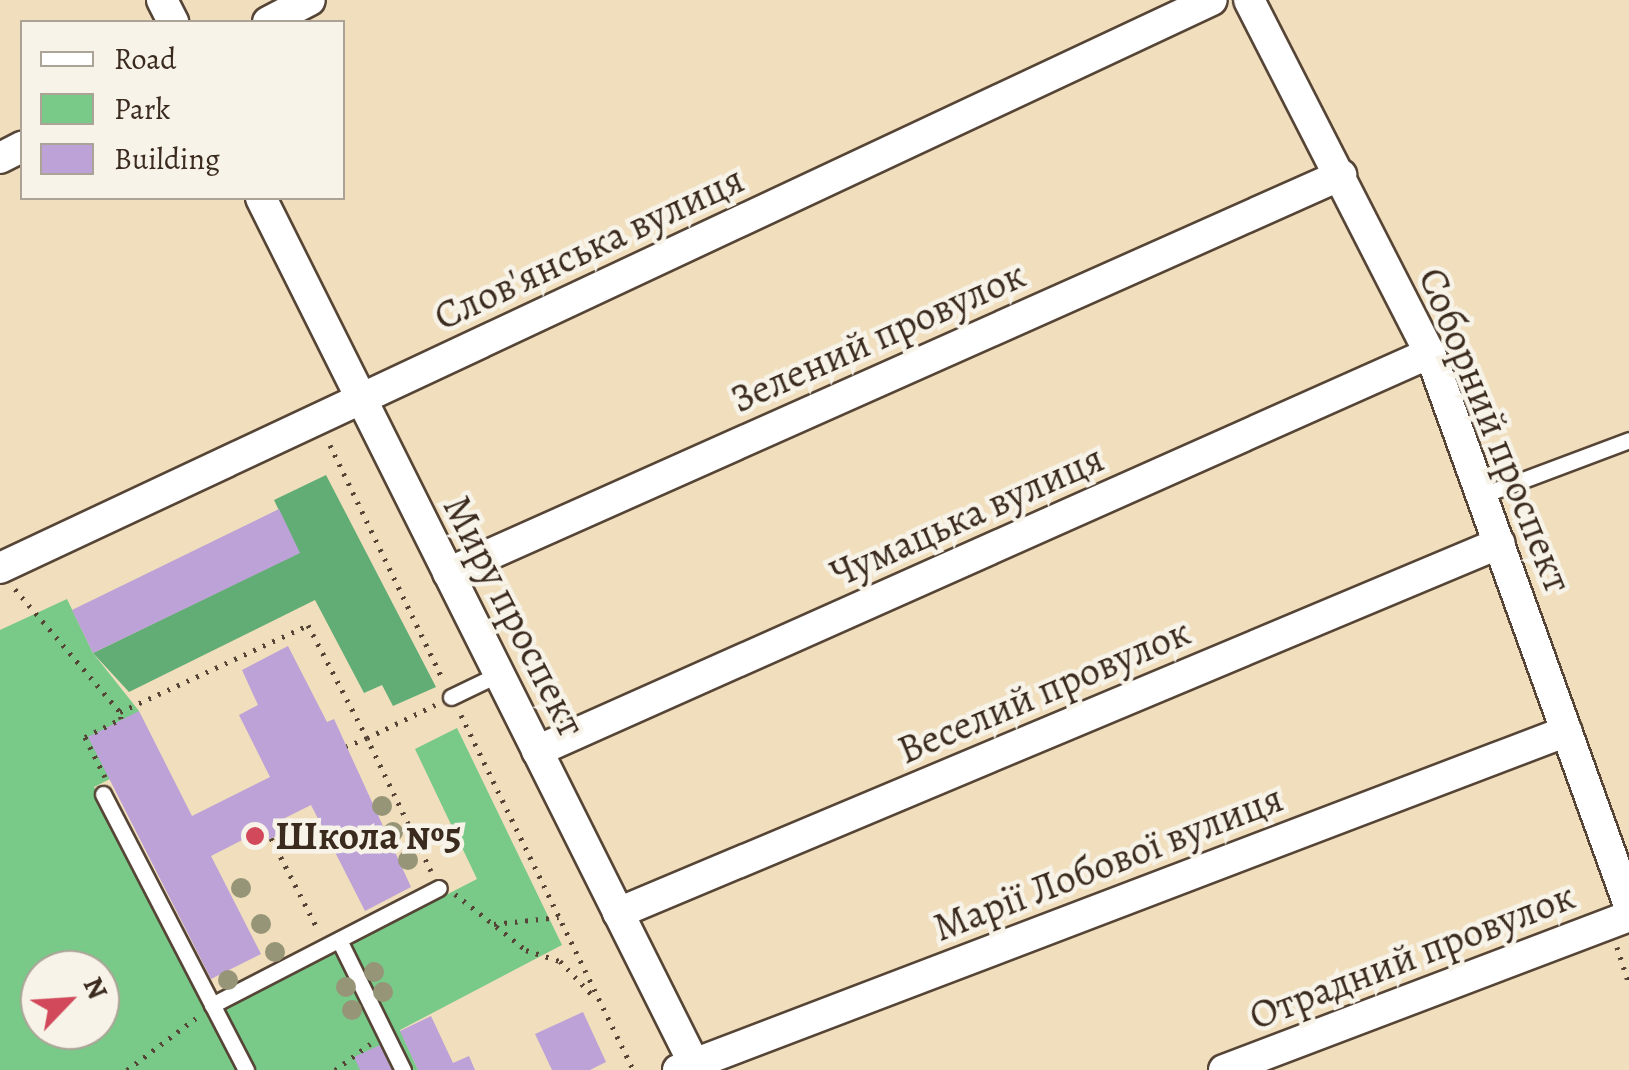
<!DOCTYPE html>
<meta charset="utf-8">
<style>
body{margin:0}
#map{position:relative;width:1629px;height:1070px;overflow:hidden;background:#f0debd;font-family:Alegreya,serif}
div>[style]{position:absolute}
.green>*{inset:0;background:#79c989}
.forest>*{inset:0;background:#62ad75}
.building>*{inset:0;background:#bca2d6}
.path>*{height:5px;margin-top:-2.5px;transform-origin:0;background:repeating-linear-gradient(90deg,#564536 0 2.5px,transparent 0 10.5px)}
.roads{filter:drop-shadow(2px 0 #564536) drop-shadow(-2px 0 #564536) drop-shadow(0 2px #564536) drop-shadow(0 -2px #564536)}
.service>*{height:15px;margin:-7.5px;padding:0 7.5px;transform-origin:7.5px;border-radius:7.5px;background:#fff}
.minor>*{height:30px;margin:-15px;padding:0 15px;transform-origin:15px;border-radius:15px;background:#fff}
.trees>*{width:20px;height:20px;margin:-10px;border-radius:50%;background:#979577}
.dots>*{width:28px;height:28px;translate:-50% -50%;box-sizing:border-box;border:5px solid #f7f3e8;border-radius:50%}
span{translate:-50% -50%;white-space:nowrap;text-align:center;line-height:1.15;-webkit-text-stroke:9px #f7f3e8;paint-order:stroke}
.street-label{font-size:40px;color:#3b2a1e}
.poi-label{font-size:40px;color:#3b2a1e;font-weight:700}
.left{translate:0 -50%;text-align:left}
.legend{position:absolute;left:20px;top:20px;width:325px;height:180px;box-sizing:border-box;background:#f7f3e8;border:2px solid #aca397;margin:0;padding:12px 18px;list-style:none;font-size:30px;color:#3b2a1e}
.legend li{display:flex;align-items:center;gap:20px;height:50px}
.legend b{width:50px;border:2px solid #aca397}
.north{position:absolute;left:20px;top:950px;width:100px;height:100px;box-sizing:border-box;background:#f7f3e8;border:2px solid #aca397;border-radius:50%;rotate:65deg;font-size:28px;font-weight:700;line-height:40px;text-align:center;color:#3b2a1e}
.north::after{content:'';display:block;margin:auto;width:35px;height:45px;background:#d1495b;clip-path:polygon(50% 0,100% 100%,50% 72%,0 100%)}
</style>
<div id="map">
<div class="green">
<i style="clip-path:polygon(evenodd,67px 599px,93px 653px,139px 711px,110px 779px,94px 787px,211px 1016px,477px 879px,415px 749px,457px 728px,562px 945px,400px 1030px,418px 1070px,0 1070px,0 630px,67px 599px,40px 970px,100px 970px,100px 1030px,40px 1030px,40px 970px)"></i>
</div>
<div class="forest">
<i style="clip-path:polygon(326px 475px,436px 687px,393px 706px,382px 685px,364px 693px,315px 600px,129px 692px,93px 653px,299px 553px,274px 500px)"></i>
</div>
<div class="building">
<i style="clip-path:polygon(279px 509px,300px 553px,93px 653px,72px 610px)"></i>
<i style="clip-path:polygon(288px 646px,327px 722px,334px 719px,411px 887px,365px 911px,311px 805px,275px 823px,280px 834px,257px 845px,252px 835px,211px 856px,261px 954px,211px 979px,88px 737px,139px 711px,192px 816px,270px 777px,239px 715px,258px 705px,242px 670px)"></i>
<i style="clip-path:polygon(583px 1012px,606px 1062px,590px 1070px,552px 1070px,535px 1034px)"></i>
<i style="clip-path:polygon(431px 1016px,453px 1063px,469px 1056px,475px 1070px,418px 1070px,400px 1031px)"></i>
<i style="clip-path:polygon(380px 1045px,392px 1070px,360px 1070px,354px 1057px)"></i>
</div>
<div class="path">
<i style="left:330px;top:445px;width:259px;rotate:64.3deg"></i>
<i style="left:15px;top:589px;width:162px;rotate:49.5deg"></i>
<i style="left:461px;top:715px;width:394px;rotate:64.1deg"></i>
<i style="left:105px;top:777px;width:45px;rotate:-116.6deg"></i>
<i style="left:85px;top:737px;width:40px;rotate:-26.6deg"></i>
<i style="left:121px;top:719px;width:7px;rotate:-98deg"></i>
<i style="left:120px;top:712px;width:207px;rotate:-24.8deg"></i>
<i style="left:308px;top:625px;width:127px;rotate:62.4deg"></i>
<i style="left:367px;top:738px;width:22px;rotate:158deg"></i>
<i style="left:271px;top:838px;width:103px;rotate:62.9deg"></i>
<i style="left:431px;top:871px;width:148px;rotate:-115.7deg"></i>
<i style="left:367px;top:738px;width:76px;rotate:-25.9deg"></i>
<i style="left:455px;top:894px;width:90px;rotate:38.3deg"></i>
<i style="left:526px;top:950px;width:36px;rotate:18deg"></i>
<i style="left:560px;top:961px;width:52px;rotate:46.5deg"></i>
<i style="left:494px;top:924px;width:65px;rotate:-6.1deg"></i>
<i style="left:1617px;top:947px;width:38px;rotate:72deg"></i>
<i style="left:127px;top:1070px;width:86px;rotate:-37deg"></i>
<i style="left:335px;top:1070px;width:44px;rotate:-36.6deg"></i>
</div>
<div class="roads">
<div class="service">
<i style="left:1483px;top:495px;width:156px;rotate:-20.6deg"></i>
<i style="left:451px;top:697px;width:53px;rotate:-25.6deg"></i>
<i style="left:103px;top:794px;width:311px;rotate:62.6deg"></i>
<i style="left:339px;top:940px;width:145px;rotate:63.8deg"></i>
<i style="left:212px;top:1005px;width:255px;rotate:-27.3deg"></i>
</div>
<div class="minor">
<i style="left:162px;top:0;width:25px;rotate:63deg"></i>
<i style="left:1249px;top:0;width:397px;rotate:62.9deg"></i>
<i style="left:1430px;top:353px;width:587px;rotate:70.18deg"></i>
<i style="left:268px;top:22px;width:47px;rotate:-27.6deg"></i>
<i style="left:0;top:158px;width:25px;rotate:-27deg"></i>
<i style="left:261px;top:198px;width:975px;rotate:63.43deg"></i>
<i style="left:0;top:568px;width:1338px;rotate:-25.11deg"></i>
<i style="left:448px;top:573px;width:978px;rotate:-24.02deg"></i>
<i style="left:537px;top:751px;width:978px;rotate:-24.02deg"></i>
<i style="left:618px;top:913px;width:956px;rotate:-22.76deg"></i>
<i style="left:678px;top:1070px;width:951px;rotate:-20.87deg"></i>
<i style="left:1224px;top:1070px;width:433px;rotate:-20.8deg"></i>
</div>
</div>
<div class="trees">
<i style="left:382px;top:806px"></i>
<i style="left:393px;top:832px"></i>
<i style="left:408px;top:860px"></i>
<i style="left:241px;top:888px"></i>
<i style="left:261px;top:924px"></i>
<i style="left:275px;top:952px"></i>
<i style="left:374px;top:972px"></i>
<i style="left:228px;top:980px"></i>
<i style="left:346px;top:987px"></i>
<i style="left:383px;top:992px"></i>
<i style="left:352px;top:1010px"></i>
</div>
<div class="dots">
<i style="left:255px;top:836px;background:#d1495b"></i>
</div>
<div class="street-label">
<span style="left:589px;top:248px;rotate:-25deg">Слов'янська вулиця</span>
<span style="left:878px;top:337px;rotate:-24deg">Зелений провулок</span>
<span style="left:1495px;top:430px;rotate:68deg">Соборний проспект</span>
<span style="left:967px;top:516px;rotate:-24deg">Чумацька вулиця</span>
<span style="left:514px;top:616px;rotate:63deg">Миру проспект</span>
<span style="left:1044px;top:691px;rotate:-23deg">Веселий провулок</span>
<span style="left:1108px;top:863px;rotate:-21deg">Марії Лобової вулиця</span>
<span style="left:1412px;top:956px;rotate:-21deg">Отрадний провулок</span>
</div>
<div class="poi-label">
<span class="left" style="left:275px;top:836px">Школа №5</span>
</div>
<ul class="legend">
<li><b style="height:12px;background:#fff"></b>Road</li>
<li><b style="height:28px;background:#79c989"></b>Park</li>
<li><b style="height:28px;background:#bca2d6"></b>Building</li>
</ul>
<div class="north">N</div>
</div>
